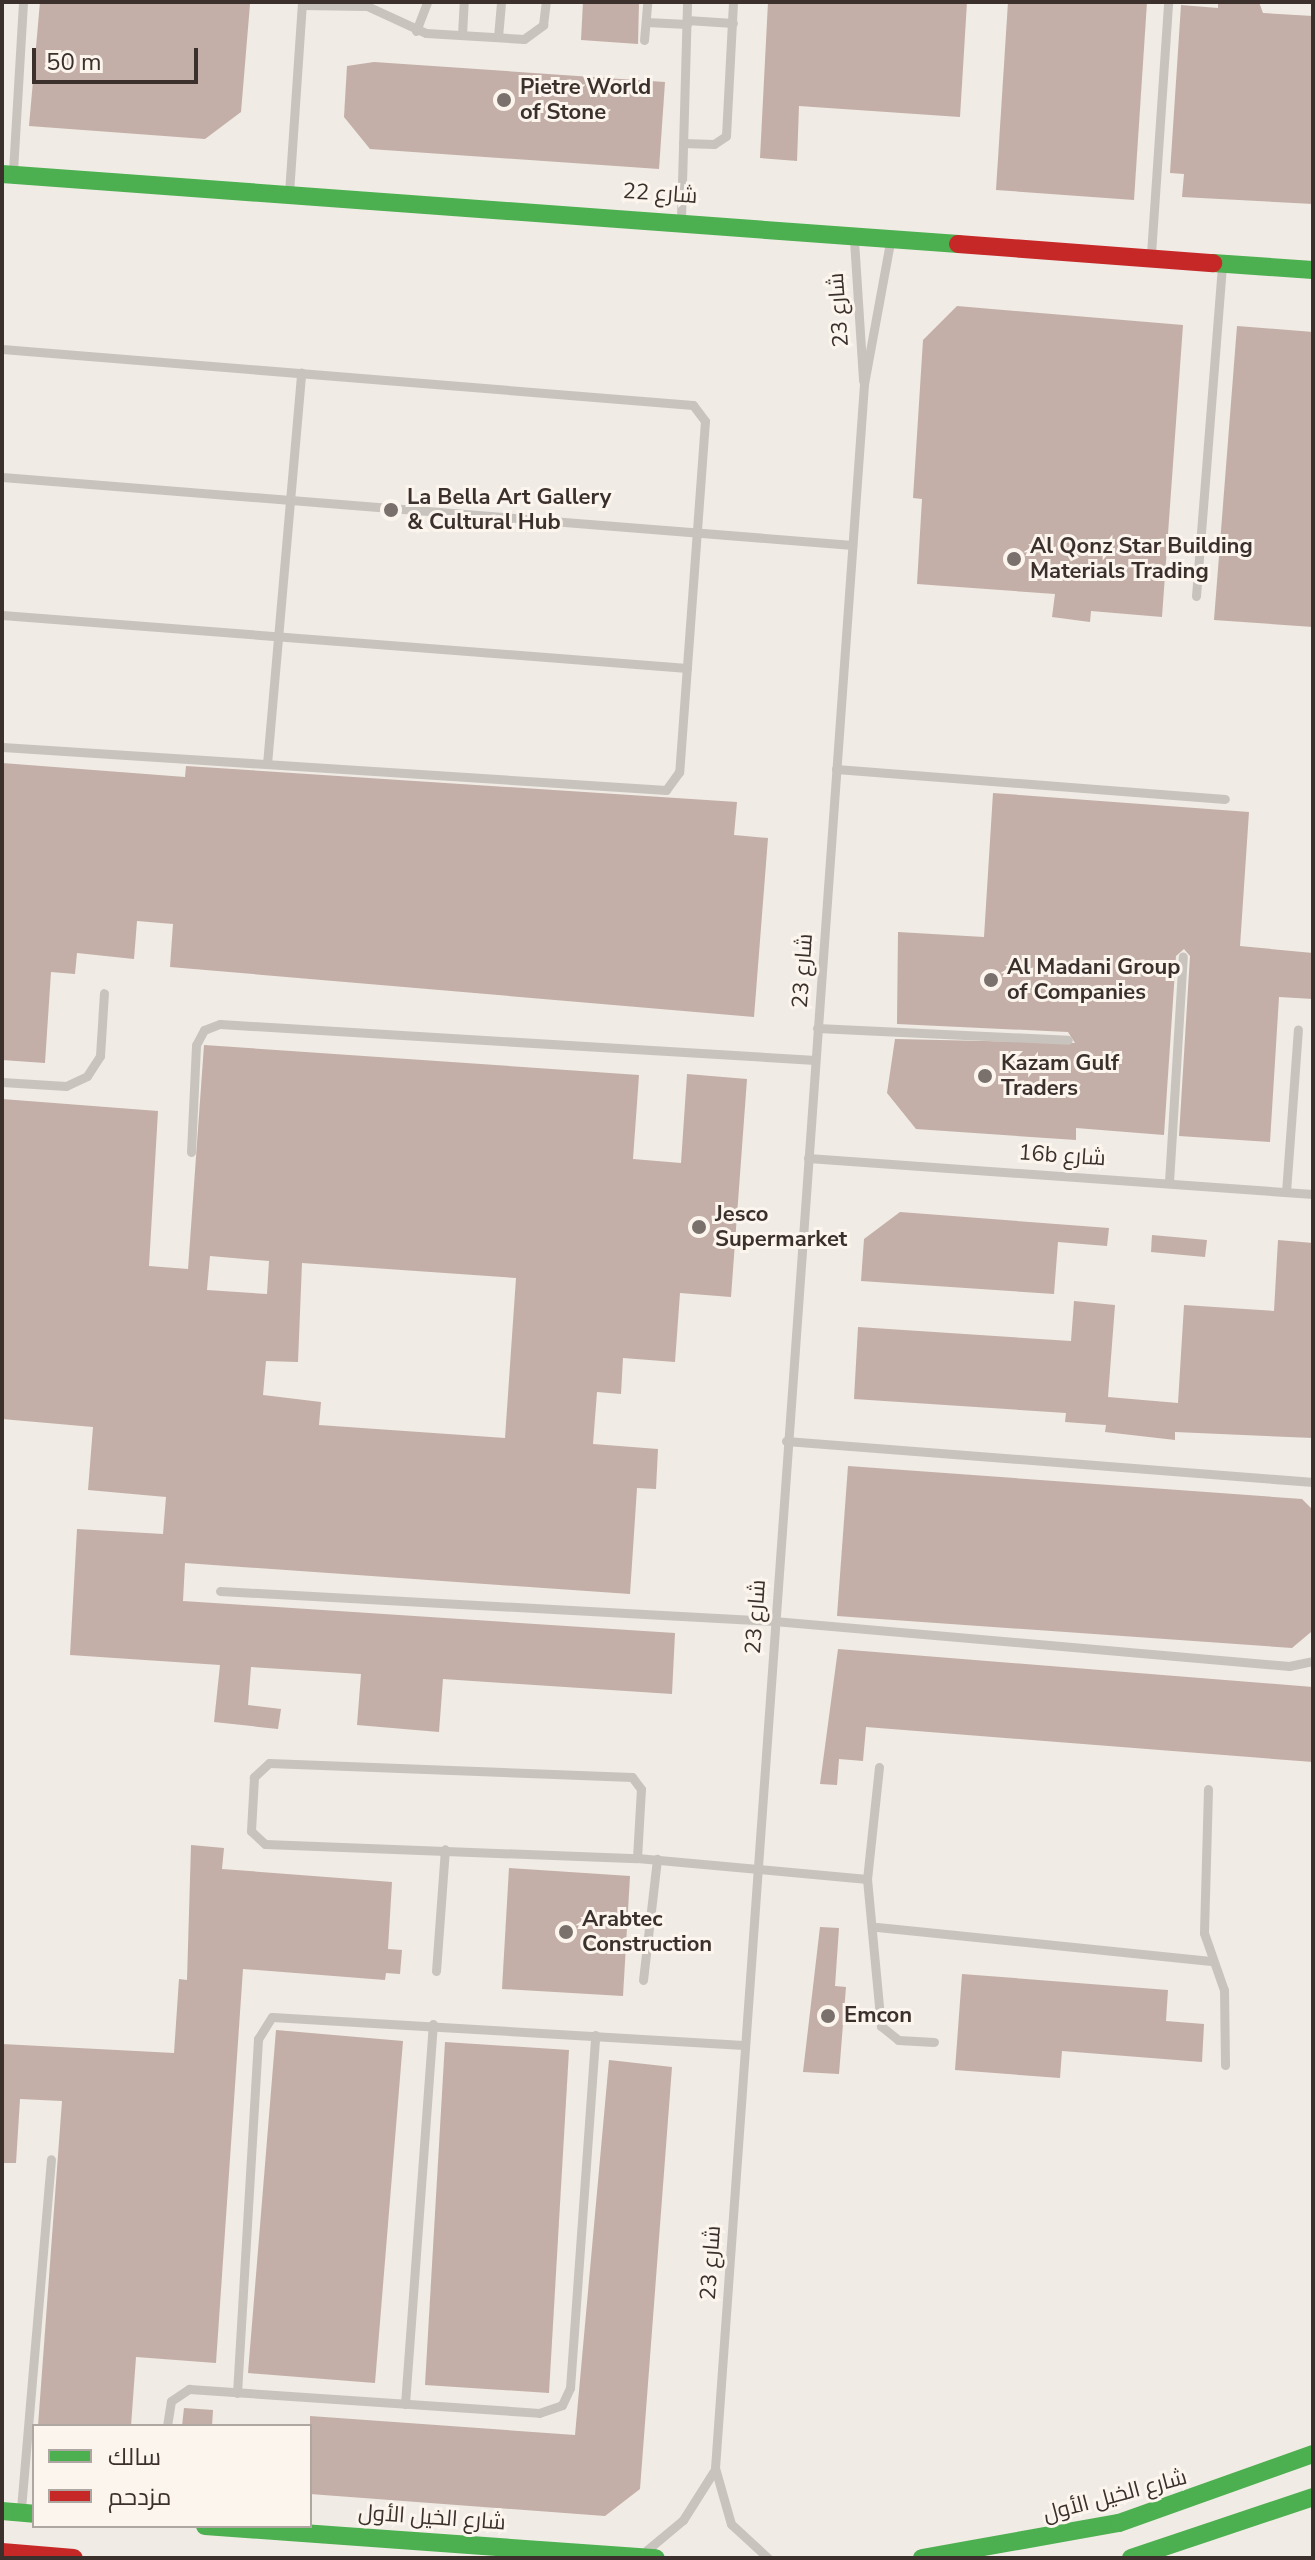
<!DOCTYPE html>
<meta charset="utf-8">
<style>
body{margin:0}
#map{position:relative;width:1315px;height:2560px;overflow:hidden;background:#f0ebe5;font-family:"Nunito Sans",Cairo,sans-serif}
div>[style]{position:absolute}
.building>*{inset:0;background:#c3afa7}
.lane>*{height:9px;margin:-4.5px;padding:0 4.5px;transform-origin:4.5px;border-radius:4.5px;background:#c9c3be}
.fast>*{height:18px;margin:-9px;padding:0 9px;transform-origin:9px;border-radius:9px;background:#4caf50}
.jam>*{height:18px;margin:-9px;padding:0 9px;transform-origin:9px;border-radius:9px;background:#c62828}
.dots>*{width:22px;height:22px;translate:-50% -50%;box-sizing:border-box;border:4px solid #fbf5ee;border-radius:50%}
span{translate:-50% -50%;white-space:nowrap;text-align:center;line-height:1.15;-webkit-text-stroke:6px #fbf5ee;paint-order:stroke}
.poi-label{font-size:22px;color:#3b302b;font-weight:700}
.left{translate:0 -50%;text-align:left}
.street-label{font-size:22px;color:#3b302b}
.frame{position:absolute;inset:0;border:4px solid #3b302b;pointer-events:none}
.legend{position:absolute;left:32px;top:2424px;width:280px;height:104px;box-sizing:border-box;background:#fbf5ee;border:2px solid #aea6a0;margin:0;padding:10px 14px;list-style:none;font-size:24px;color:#3b302b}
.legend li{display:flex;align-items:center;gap:16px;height:40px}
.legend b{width:40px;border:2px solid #aea6a0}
.scale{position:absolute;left:32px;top:48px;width:166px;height:36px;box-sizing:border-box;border:4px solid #3b302b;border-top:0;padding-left:10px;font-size:24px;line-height:28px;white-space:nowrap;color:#3b302b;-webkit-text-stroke:6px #fbf5ee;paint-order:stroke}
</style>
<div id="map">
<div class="building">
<i style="clip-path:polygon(40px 2px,250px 4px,241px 112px,205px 139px,29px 126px)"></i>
<i style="clip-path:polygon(583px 2px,639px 2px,638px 44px,581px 40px)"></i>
<i style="clip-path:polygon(768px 2px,967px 2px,960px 117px,799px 106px,797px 161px,760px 158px)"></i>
<i style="clip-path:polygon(1008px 2px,1147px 2px,1134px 200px,996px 190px)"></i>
<i style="clip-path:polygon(1218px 2px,1259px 2px,1263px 13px,1313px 16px,1313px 204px,1182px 197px,1184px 174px,1170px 173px,1181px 5px,1218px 8px)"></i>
<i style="clip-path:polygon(374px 62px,665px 82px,659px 169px,370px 149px,344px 117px,347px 66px)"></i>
<i style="clip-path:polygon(957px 306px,1183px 325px,1162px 617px,1091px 611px,1090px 622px,1052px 617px,1055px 594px,917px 584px,922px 499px,913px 498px,923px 340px)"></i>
<i style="clip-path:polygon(1237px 326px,1313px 332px,1313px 627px,1214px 620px)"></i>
<i style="clip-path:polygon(2px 763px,185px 777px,186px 766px,737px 802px,734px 835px,768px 838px,754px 1017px,170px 967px,173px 924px,137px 921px,134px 959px,77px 953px,75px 974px,51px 972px,45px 1063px,2px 1060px)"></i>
<i style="clip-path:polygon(993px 793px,1249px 812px,1240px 946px,1313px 953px,1313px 999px,1279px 997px,1270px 1142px,1179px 1136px,1190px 956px,1184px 949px,1176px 956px,1164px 1135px,1076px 1128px,1076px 1140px,916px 1129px,887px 1093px,895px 1039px,1075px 1043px,1068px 1032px,897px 1024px,898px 932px,984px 937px)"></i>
<i style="clip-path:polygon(evenodd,204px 1045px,639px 1075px,633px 1159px,681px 1163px,687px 1074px,747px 1079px,731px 1297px,680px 1293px,675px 1362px,623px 1358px,621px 1394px,597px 1392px,593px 1444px,658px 1449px,656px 1489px,637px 1488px,630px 1594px,185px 1563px,183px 1601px,675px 1633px,672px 1694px,443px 1679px,439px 1732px,357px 1725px,361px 1674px,251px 1667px,248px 1705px,281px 1709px,278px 1729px,214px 1722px,220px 1665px,70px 1655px,77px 1529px,163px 1534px,166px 1497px,88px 1490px,93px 1427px,2px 1419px,2px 1099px,158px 1111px,149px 1266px,188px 1269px,204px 1045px,210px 1256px,269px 1261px,267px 1294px,207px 1290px,210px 1256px,204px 1045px,302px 1263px,516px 1278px,505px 1438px,319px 1425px,321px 1402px,263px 1395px,266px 1361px,298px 1362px,302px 1263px)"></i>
<i style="clip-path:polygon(900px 1212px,1109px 1228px,1107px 1246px,1058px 1242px,1054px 1294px,861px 1281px,864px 1239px)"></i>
<i style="clip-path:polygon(1152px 1235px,1207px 1240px,1205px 1257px,1151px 1252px)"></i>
<i style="clip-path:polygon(1278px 1240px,1313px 1243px,1313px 1438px,1175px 1432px,1175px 1440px,1105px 1432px,1106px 1425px,1065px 1422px,1066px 1413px,854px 1399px,858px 1327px,1071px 1341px,1074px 1301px,1115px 1305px,1108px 1397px,1178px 1403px,1184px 1305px,1274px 1311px)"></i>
<i style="clip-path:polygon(848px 1466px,1302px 1499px,1313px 1510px,1311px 1632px,1292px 1648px,837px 1616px)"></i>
<i style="clip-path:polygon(838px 1649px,1313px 1687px,1313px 1762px,866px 1727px,863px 1761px,839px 1759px,837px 1785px,820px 1784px)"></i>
<i style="clip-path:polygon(191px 1845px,224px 1848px,222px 1869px,392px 1882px,388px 1949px,402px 1950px,400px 1974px,386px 1973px,385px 1980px,243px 1969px,216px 2363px,136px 2357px,131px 2426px,38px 2426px,62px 2101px,20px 2099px,16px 2163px,2px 2163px,2px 2044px,174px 2053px,179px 1979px,187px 1980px)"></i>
<i style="clip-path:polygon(509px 1868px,630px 1876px,623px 1996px,502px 1989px)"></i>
<i style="clip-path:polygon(820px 1927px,839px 1928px,835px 1986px,846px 1987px,839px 2074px,803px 2072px)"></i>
<i style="clip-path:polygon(962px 1974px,1168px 1990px,1166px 2021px,1204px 2024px,1202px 2062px,1062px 2051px,1060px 2078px,955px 2070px)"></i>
<i style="clip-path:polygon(276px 2030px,403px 2041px,375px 2383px,248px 2373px)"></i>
<i style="clip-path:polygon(445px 2042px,569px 2050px,549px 2393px,425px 2385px)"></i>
<i style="clip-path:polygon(609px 2060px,672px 2067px,640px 2489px,605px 2516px,310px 2494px,310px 2416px,575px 2435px)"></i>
<i style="clip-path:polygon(184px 2408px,213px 2410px,212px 2426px,182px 2426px)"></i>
</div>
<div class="lane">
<i style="left:302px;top:5px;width:65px;rotate:0.9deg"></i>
<i style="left:367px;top:6px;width:65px;rotate:24.6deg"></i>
<i style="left:426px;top:33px;width:98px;rotate:3.5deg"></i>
<i style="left:524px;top:39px;width:24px;rotate:-36deg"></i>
<i style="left:543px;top:25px;width:23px;rotate:-83deg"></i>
<i style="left:687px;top:20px;width:46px;rotate:3.7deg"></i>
<i style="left:646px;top:22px;width:41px;rotate:2.8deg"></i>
<i style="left:416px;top:31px;width:31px;rotate:-69deg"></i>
<i style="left:462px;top:35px;width:33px;rotate:-87deg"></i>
<i style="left:498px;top:37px;width:35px;rotate:-85deg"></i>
<i style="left:644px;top:40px;width:38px;rotate:-85deg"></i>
<i style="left:683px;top:143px;width:31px;rotate:2deg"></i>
<i style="left:714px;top:144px;width:14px;rotate:-34deg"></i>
<i style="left:726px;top:136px;width:134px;rotate:-87deg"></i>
<i style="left:13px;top:171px;width:169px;rotate:-86.6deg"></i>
<i style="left:289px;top:193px;width:191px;rotate:-86.1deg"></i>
<i style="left:681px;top:219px;width:217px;rotate:-88.4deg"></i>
<i style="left:854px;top:240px;width:141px;rotate:86.3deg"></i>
<i style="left:1151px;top:254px;width:253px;rotate:-86.1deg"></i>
<i style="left:2px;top:349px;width:693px;rotate:4.63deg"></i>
<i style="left:693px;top:405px;width:20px;rotate:53deg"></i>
<i style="left:705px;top:421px;width:352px;rotate:94.2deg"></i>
<i style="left:679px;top:772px;width:22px;rotate:126deg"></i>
<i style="left:666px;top:790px;width:665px;rotate:-176.29deg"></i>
<i style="left:2px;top:477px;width:853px;rotate:4.57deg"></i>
<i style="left:1196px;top:596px;width:330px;rotate:-85.5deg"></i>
<i style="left:2px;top:615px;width:687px;rotate:4.42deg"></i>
<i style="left:267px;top:764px;width:393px;rotate:-85deg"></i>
<i style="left:836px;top:769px;width:390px;rotate:4.4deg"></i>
<i style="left:817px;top:1028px;width:251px;rotate:2.7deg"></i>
<i style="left:2px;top:1082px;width:64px;rotate:3.6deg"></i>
<i style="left:66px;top:1086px;width:23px;rotate:-25deg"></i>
<i style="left:87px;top:1076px;width:24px;rotate:-57deg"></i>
<i style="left:100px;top:1056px;width:63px;rotate:-86.4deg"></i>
<i style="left:191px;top:1152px;width:107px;rotate:-87.3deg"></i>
<i style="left:196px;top:1045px;width:17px;rotate:-62deg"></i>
<i style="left:204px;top:1030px;width:17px;rotate:-21deg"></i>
<i style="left:220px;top:1024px;width:596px;rotate:3.46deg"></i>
<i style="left:808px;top:1158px;width:506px;rotate:4.08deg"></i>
<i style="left:1169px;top:1182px;width:226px;rotate:-86.5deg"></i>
<i style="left:1286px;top:1192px;width:163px;rotate:-85.8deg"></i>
<i style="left:786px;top:1441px;width:529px;rotate:4.45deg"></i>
<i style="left:220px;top:1591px;width:555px;rotate:3.1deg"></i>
<i style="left:774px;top:1621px;width:517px;rotate:4.99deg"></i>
<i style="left:1289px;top:1666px;width:25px;rotate:-12deg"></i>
<i style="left:879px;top:1767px;width:113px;rotate:96.1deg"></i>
<i style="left:867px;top:1879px;width:148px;rotate:84.6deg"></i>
<i style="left:881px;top:2026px;width:22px;rotate:39deg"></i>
<i style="left:898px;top:2040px;width:36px;rotate:3deg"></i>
<i style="left:1208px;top:1789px;width:144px;rotate:91.6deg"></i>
<i style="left:1204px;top:1933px;width:60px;rotate:70.7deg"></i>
<i style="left:1224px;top:1990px;width:75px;rotate:89.2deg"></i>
<i style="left:637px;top:1858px;width:69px;rotate:-86.7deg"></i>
<i style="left:641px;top:1789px;width:15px;rotate:-127deg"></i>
<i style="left:632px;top:1777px;width:363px;rotate:-177.8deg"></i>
<i style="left:269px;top:1763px;width:21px;rotate:137deg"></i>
<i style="left:254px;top:1777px;width:54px;rotate:93.2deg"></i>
<i style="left:251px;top:1831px;width:19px;rotate:43deg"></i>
<i style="left:265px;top:1844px;width:372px;rotate:2.2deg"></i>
<i style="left:637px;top:1858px;width:231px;rotate:5.2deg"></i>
<i style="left:877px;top:1927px;width:338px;rotate:5.8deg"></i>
<i style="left:436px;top:1971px;width:122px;rotate:-85.8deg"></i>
<i style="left:643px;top:1980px;width:122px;rotate:-83.4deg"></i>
<i style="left:237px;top:2393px;width:355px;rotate:-86.6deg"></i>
<i style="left:258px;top:2039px;width:26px;rotate:-58deg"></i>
<i style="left:272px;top:2017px;width:472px;rotate:3.4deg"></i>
<i style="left:405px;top:2404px;width:381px;rotate:-85.8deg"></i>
<i style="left:167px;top:2426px;width:25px;rotate:-81deg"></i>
<i style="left:171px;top:2401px;width:22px;rotate:-34deg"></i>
<i style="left:189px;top:2389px;width:351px;rotate:3.9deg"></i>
<i style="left:539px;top:2413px;width:24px;rotate:-19deg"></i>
<i style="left:562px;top:2405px;width:19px;rotate:-65deg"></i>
<i style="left:570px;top:2388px;width:354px;rotate:-85.9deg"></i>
<i style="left:21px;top:2509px;width:351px;rotate:-85.1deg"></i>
<i style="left:647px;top:2550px;width:47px;rotate:-39.8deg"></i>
<i style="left:683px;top:2520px;width:58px;rotate:-57.7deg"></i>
<i style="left:768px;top:2558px;width:50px;rotate:-137.4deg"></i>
<i style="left:731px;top:2524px;width:58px;rotate:-105.9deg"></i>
<i style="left:715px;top:2468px;width:2089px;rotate:-85.91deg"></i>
<i style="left:864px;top:384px;width:144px;rotate:-79.6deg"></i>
</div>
<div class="fast">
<i style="left:2px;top:174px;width:959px;rotate:4.19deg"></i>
<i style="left:1213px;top:263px;width:100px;rotate:4deg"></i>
<i style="left:2px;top:2511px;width:32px;rotate:5deg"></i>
<i style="left:205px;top:2526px;width:452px;rotate:4.1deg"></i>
<i style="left:922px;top:2558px;width:200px;rotate:-10.1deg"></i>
<i style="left:1119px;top:2523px;width:206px;rotate:-19.6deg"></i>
<i style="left:1131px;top:2558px;width:192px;rotate:-18.5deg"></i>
</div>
<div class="jam">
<i style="left:958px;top:244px;width:256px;rotate:4.3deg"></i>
<i style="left:2px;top:2552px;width:72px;rotate:4.8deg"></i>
</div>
<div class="dots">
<i style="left:504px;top:100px;background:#7a716c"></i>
<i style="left:391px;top:510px;background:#7a716c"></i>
<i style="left:1014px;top:559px;background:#7a716c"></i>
<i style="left:991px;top:980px;background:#7a716c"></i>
<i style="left:985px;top:1076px;background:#7a716c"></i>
<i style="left:699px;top:1227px;background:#7a716c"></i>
<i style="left:566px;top:1932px;background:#7a716c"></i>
<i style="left:828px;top:2016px;background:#7a716c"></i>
</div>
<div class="poi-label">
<span class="left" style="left:520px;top:100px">Pietre World<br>of Stone</span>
<span class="left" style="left:407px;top:510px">La Bella Art Gallery<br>&amp; Cultural Hub</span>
<span class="left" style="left:1030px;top:559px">Al Qonz Star Building<br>Materials Trading</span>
<span class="left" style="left:1007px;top:980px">Al Madani Group<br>of Companies</span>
<span class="left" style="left:1001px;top:1076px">Kazam Gulf<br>Traders</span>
<span class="left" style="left:715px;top:1227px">Jesco<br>Supermarket</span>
<span class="left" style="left:582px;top:1932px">Arabtec<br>Construction</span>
<span class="left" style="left:844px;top:2016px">Emcon</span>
</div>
<div class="street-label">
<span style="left:660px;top:194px;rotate:4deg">شارع 22</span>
<span style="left:839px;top:310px;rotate:-94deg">شارع 23</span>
<span style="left:803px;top:971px;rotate:-86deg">شارع 23</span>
<span style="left:1062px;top:1156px;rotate:4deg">16b شارع</span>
<span style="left:756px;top:1617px;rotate:-86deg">شارع 23</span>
<span style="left:711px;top:2263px;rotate:-86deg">شارع 23</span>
<span style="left:1115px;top:2496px;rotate:-15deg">شارع الخيل الأول</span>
<span style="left:432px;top:2518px;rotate:4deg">شارع الخيل الأول</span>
</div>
<div class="frame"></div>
<ul class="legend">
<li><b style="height:10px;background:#4caf50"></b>سالك</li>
<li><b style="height:10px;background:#c62828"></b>مزدحم</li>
</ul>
<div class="scale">50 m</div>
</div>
